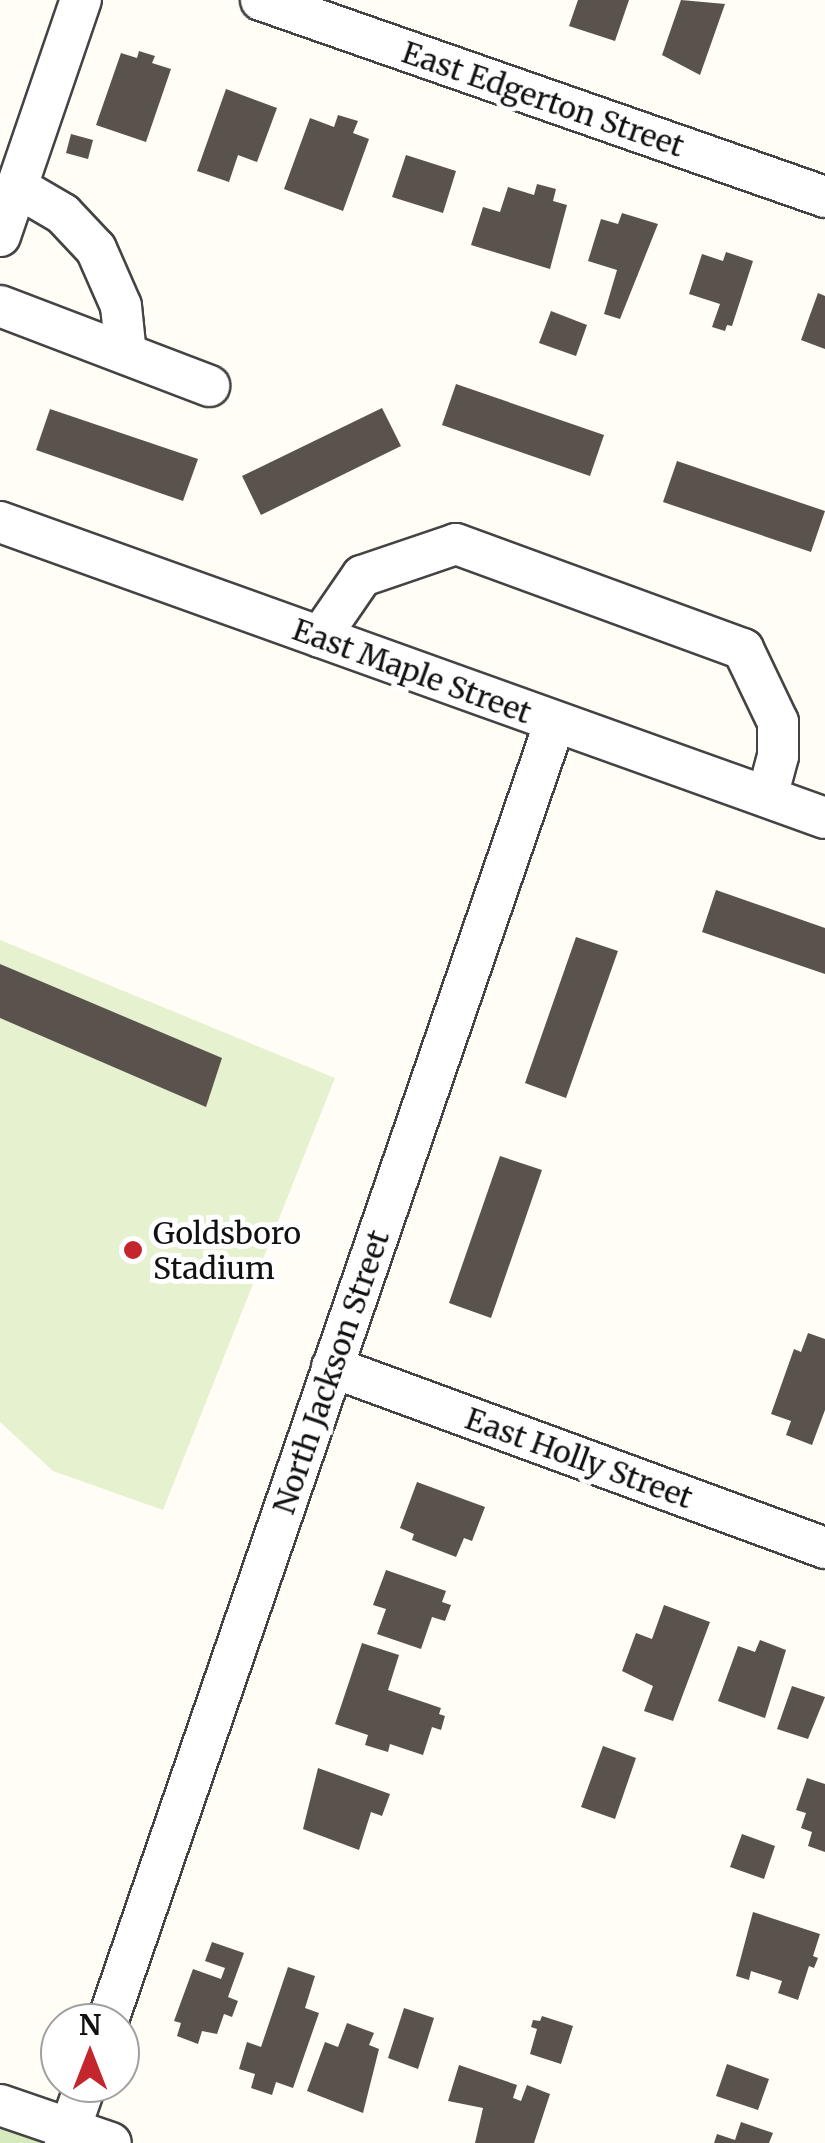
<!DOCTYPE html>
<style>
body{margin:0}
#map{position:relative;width:825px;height:2143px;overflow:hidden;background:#fffdf5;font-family:Merriweather,serif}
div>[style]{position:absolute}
.green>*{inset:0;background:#d5ebbd}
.pitch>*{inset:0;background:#e6f2cf}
.building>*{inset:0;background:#5a524d}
.roads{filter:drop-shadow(2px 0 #444) drop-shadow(-2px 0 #444) drop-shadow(0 2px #444) drop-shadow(0 -2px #444)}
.minor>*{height:40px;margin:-20px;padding:0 20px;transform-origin:20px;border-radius:20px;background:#fff}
.dots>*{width:28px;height:28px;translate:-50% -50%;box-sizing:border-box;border:5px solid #fff;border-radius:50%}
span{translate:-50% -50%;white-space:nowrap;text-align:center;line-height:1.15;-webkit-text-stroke:10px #fff;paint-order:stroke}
.street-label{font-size:30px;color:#111}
.poi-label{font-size:30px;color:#111}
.left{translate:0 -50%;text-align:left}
.north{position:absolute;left:40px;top:2003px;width:100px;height:100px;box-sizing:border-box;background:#fff;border:2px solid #a0a0a0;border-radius:50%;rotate:0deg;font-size:28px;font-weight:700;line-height:40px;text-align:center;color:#111}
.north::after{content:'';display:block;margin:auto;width:35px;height:45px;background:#c4262e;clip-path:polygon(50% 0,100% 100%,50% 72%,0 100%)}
</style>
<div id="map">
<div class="green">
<i style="clip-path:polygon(0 2105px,65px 2143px,0 2143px)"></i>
</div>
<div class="pitch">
<i style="clip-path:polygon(0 940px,335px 1078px,163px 1510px,53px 1471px,0 1422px)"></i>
</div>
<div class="building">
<i style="clip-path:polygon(578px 0,629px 0,615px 41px,569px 26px)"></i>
<i style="clip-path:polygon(681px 0,725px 4px,700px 75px,662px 55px)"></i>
<i style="clip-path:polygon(139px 51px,155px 56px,152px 63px,171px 69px,146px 142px,96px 125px,121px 53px,137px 58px)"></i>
<i style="clip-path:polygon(226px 89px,277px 108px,257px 162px,238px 155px,229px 182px,197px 171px)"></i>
<i style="clip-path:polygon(338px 115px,358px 121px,353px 133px,369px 139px,343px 211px,284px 189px,310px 118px,334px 127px)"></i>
<i style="clip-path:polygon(71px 134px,93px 140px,88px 159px,66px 153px)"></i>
<i style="clip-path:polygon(406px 155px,456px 171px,443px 213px,392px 197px)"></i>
<i style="clip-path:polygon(537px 184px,556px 189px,553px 201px,567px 205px,550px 269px,471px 245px,483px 207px,500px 212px,508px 187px,534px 195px)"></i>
<i style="clip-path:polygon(622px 213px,658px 224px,620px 319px,604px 314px,617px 270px,588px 261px,601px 219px,618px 224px)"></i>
<i style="clip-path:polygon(726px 252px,753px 261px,732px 326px,727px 325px,725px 331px,712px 327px,720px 304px,689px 294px,702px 254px,723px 261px)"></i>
<i style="clip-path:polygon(818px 293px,825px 296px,825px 349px,801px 340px)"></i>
<i style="clip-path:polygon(551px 311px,587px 325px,576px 356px,539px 343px)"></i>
<i style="clip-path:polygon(456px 384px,604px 435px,590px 476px,442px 425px)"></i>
<i style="clip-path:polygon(382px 408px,401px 446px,261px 515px,242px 476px)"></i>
<i style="clip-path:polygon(50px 409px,198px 459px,183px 501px,36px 450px)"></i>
<i style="clip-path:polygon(677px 461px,825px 511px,811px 552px,663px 502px)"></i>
<i style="clip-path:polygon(716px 890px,825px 928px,825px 974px,702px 932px)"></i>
<i style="clip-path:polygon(576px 937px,618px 951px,566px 1098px,525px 1083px)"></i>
<i style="clip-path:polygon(0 964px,222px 1058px,206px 1107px,0 1018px)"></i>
<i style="clip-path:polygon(500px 1156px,542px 1170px,491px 1318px,449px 1303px)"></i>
<i style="clip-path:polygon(808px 1333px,825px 1339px,825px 1410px,812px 1445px,786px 1435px,791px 1421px,771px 1414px,794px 1349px,801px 1352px)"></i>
<i style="clip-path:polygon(417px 1482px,485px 1507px,472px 1541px,464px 1538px,456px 1557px,412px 1540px,414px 1534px,400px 1528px)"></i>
<i style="clip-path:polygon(386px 1570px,446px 1591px,442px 1602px,451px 1605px,445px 1621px,432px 1617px,421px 1649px,377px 1634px,386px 1609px,373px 1605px)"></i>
<i style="clip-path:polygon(664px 1605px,710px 1622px,673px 1721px,644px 1711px,653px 1686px,622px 1671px,636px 1633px,652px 1639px)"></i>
<i style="clip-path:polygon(760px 1640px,786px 1650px,765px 1718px,718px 1701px,738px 1646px,755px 1652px)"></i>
<i style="clip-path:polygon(362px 1643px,399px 1655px,388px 1690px,441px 1708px,439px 1714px,445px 1716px,441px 1730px,432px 1727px,423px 1755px,390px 1744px,388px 1752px,365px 1745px,368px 1735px,335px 1724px)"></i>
<i style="clip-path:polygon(792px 1686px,825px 1697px,808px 1739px,777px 1729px)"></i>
<i style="clip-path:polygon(603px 1746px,636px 1758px,615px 1819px,581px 1807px)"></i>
<i style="clip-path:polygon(318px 1768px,390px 1794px,382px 1816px,371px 1812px,359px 1850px,303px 1829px)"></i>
<i style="clip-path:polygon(807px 1778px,825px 1784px,825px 1852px,808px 1846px,812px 1832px,801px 1828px,806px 1813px,796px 1810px)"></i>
<i style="clip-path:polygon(742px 1834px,775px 1846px,764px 1879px,730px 1867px)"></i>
<i style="clip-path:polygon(753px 1912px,820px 1934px,813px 1956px,818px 1958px,814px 1968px,809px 1966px,798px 2000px,778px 1993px,782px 1981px,751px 1971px,749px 1980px,736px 1976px)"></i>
<i style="clip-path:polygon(212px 1942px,244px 1953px,228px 1997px,238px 2001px,232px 2017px,224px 2014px,217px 2034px,202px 2031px,198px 2044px,177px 2036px,181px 2023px,174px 2021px,193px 1969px,221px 1979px,225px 1968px,205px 1961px)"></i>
<i style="clip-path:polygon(288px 1967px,315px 1976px,305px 2008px,319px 2013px,293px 2088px,276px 2082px,272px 2095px,251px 2088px,255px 2074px,239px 2069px,247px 2042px,261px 2047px)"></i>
<i style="clip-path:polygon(404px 2008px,434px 2018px,418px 2069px,388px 2058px)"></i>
<i style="clip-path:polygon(542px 2016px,573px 2026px,561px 2064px,530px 2054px,537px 2029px,531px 2027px,533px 2020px,540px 2021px)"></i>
<i style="clip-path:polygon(347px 2023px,374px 2033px,369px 2045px,379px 2049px,363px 2113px,307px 2091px,325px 2042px,338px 2047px)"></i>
<i style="clip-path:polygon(727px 2064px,769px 2079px,758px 2110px,716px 2096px)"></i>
<i style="clip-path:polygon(459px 2065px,517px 2085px,513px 2098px,521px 2101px,527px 2085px,550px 2094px,534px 2143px,475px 2143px,483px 2108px,448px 2101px)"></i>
<i style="clip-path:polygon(741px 2122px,773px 2133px,769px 2143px,714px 2143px,717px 2134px,735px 2140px)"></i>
</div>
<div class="roads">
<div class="minor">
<i style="left:261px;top:0;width:597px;rotate:19.25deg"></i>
<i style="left:17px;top:187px;width:53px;rotate:30.4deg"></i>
<i style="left:63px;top:214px;width:48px;rotate:46.7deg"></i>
<i style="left:96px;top:249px;width:62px;rotate:66.3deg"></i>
<i style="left:121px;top:306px;width:48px;rotate:84.1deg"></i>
<i style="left:0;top:236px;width:250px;rotate:-71.1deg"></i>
<i style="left:0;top:306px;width:224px;rotate:20.9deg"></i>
<i style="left:0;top:522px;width:876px;rotate:19.74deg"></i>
<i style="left:320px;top:637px;width:74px;rotate:-55.5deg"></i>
<i style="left:362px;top:576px;width:99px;rotate:-18.8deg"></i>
<i style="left:456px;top:544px;width:306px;rotate:20.1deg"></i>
<i style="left:743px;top:649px;width:81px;rotate:64.4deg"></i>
<i style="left:778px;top:722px;width:34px;rotate:90deg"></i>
<i style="left:778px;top:756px;width:42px;rotate:105deg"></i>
<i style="left:332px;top:1367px;width:525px;rotate:20.16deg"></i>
<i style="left:107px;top:2023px;width:1376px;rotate:-71deg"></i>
<i style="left:0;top:2105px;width:117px;rotate:18.9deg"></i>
<i style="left:65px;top:2143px;width:64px;rotate:-70.7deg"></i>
</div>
</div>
<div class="dots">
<i style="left:133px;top:1250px;background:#c4262e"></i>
</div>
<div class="street-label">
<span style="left:543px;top:99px;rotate:19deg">East Edgerton Street</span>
<span style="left:412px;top:671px;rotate:20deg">East Maple Street</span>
<span style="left:331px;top:1372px;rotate:-71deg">North Jackson Street</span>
<span style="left:579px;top:1458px;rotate:20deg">East Holly Street</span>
</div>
<div class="poi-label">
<span class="left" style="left:153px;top:1250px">Goldsboro<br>Stadium</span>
</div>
<div class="north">N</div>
</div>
